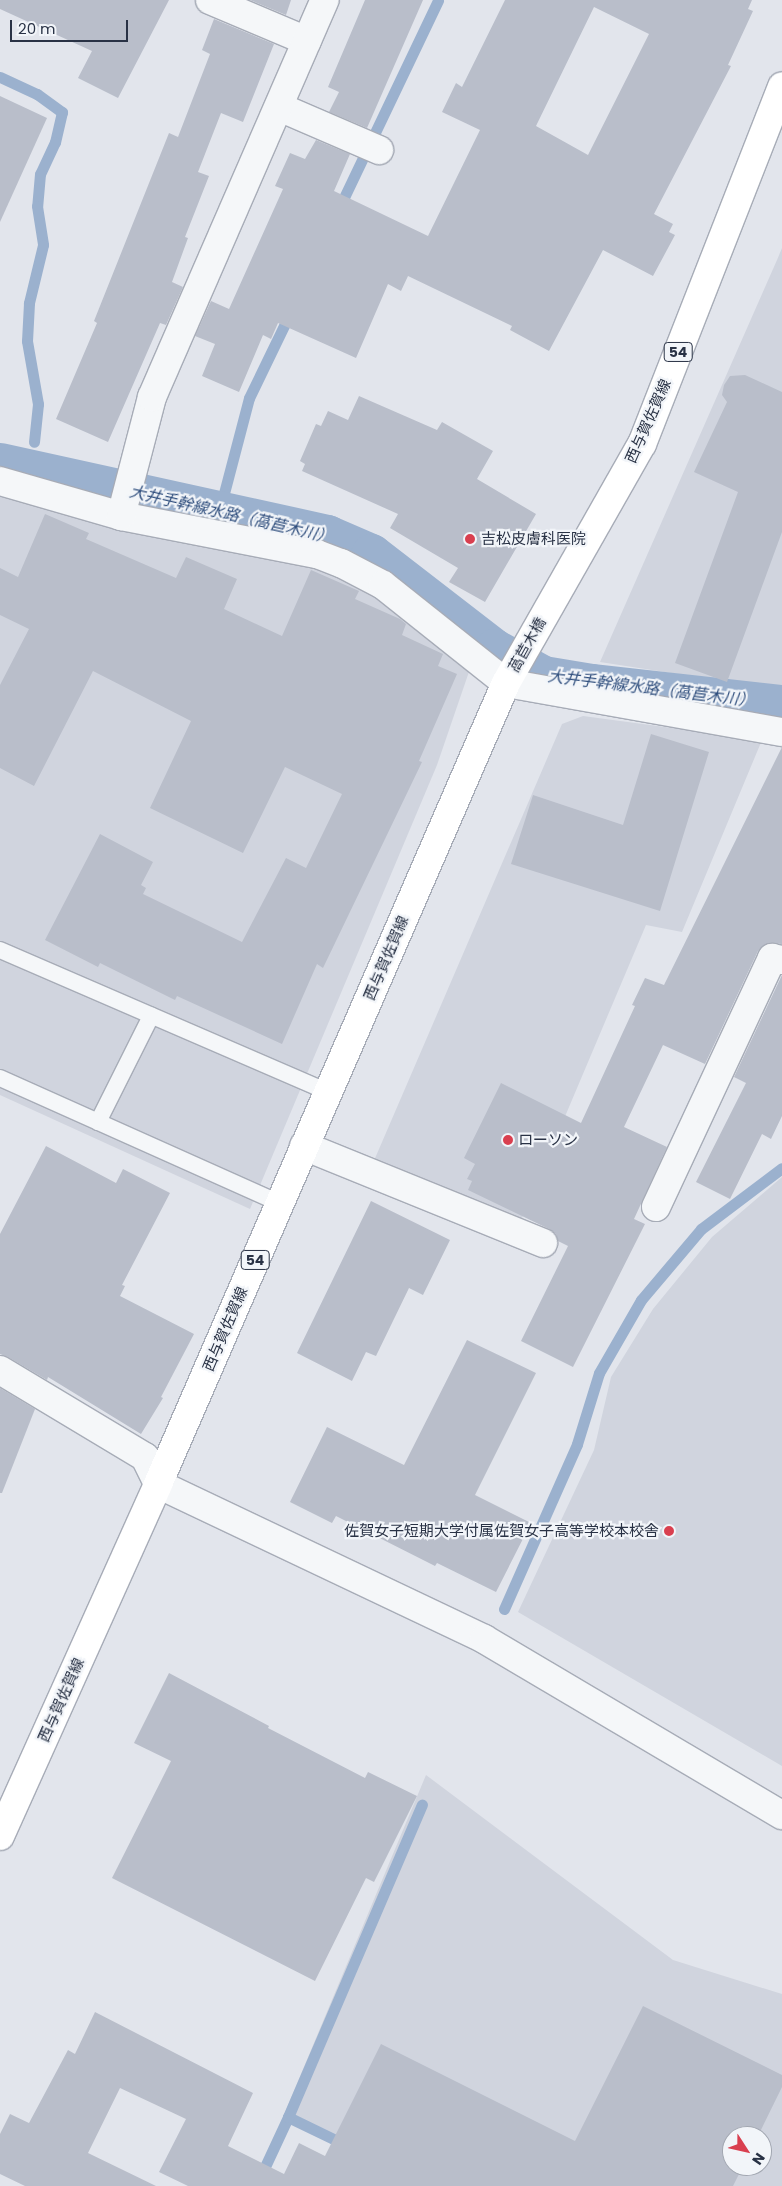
<!DOCTYPE html>
<meta charset="utf-8">
<style>
body{margin:0}
#map{position:relative;width:782px;height:2186px;overflow:hidden;background:#e2e5ec;font-family:Poppins,"Noto Sans JP",sans-serif}
div>[style]{position:absolute}
.built>*{inset:0;background:#d0d4de}
.stream>*{height:11px;margin:-5.5px;padding:0 5.5px;transform-origin:5.5px;border-radius:5.5px;background:#9bb1ce}
.canal>*{height:41px;margin:-20.5px;padding:0 20.5px;transform-origin:20.5px;border-radius:20.5px;background:#9bb1ce}
.building>*{inset:0;background:#b9beca}
.roads{filter:drop-shadow(1px 0 #a7acb7) drop-shadow(-1px 0 #a7acb7) drop-shadow(0 1px #a7acb7) drop-shadow(0 -1px #a7acb7)}
.service>*{height:16px;margin:-8px;padding:0 8px;transform-origin:8px;border-radius:8px;background:#f5f7f9}
.minor>*{height:28px;margin:-14px;padding:0 14px;transform-origin:14px;border-radius:14px;background:#f5f7f9}
.tertiary>*{height:28px;margin:-14px;padding:0 14px;transform-origin:14px;border-radius:14px;background:#f5f7f9}
.primary>*{height:28px;margin:-14px;padding:0 14px;transform-origin:14px;border-radius:14px;background:#fff}
.dots>*{width:14px;height:14px;translate:-50% -50%;box-sizing:border-box;border:2px solid #f2f5f9;border-radius:50%}
span{translate:-50% -50%;white-space:nowrap;text-align:center;line-height:1.15;-webkit-text-stroke:4.5px #f2f5f9;paint-order:stroke}
.shield-label span{padding:1px 4px;background:#f2f5f9;border:1px solid;border-radius:4px;-webkit-text-stroke-width:0}
.shield-label{font-size:14px;color:#293245;font-weight:700}
.street-label{font-size:15px;color:#293245}
.poi-label{font-size:15px;color:#293245}
.left{translate:0 -50%;text-align:left}
.right{translate:-100% -50%;text-align:right}
.water-label{font-size:16px;color:#2f4e7d;font-style:italic}
.north{position:absolute;left:722px;top:2126px;width:50px;height:50px;box-sizing:border-box;background:#f2f5f9;border:1px solid #a2a7b1;border-radius:50%;rotate:125deg;font-size:14px;font-weight:700;line-height:20px;text-align:center;color:#293245}
.north::after{content:'';display:block;margin:auto;width:18px;height:22px;background:#d93f4f;clip-path:polygon(50% 0,100% 100%,50% 72%,0 100%)}
.scale{position:absolute;left:10px;top:20px;width:118px;height:22px;box-sizing:border-box;border:2px solid #293245;border-top:0;padding-left:6px;font-size:15px;line-height:18px;white-space:nowrap;color:#293245;-webkit-text-stroke:4px #f2f5f9;paint-order:stroke}
</style>
<div id="map">
<div class="built">
<i style="clip-path:polygon(782px 248px,782px 690px,600px 662px,777px 260px)"></i>
<i style="clip-path:polygon(0 492px,317px 559px,389px 598px,472px 663px,437px 765px,250px 1209px,0 1095px)"></i>
<i style="clip-path:polygon(583px 716px,762px 740px,682px 932px,646px 925px,517px 1230px,373px 1163px,562px 724px)"></i>
<i style="clip-path:polygon(782px 1177px,782px 1766px,518px 1612px,594px 1450px,611px 1377px,653px 1309px,712px 1237px)"></i>
<i style="clip-path:polygon(evenodd,426px 1775px,673px 1960px,782px 1994px,782px 2186px,425px 2186px,283px 2117px,426px 1775px,732px 2136px,762px 2136px,762px 2166px,732px 2166px,732px 2136px)"></i>
</div>
<div class="stream">
<i style="left:0;top:77px;width:41px;rotate:24.7deg"></i>
<i style="left:37px;top:94px;width:31px;rotate:36deg"></i>
<i style="left:62px;top:112px;width:31px;rotate:103deg"></i>
<i style="left:55px;top:142px;width:35px;rotate:115deg"></i>
<i style="left:40px;top:174px;width:32px;rotate:95deg"></i>
<i style="left:37px;top:206px;width:39px;rotate:81deg"></i>
<i style="left:43px;top:245px;width:60px;rotate:103.6deg"></i>
<i style="left:29px;top:303px;width:38px;rotate:93deg"></i>
<i style="left:27px;top:341px;width:64px;rotate:80.1deg"></i>
<i style="left:38px;top:404px;width:38px;rotate:96deg"></i>
<i style="left:339px;top:208px;width:230px;rotate:-64.5deg"></i>
<i style="left:223px;top:497px;width:102px;rotate:-75.3deg"></i>
<i style="left:249px;top:398px;width:94px;rotate:-64.2deg"></i>
<i style="left:504px;top:1609px;width:180px;rotate:-66.1deg"></i>
<i style="left:577px;top:1444px;width:74px;rotate:-72.8deg"></i>
<i style="left:599px;top:1373px;width:84px;rotate:-60.1deg"></i>
<i style="left:641px;top:1300px;width:93px;rotate:-49.8deg"></i>
<i style="left:701px;top:1229px;width:101px;rotate:-37deg"></i>
<i style="left:288px;top:2117px;width:64px;rotate:25.8deg"></i>
<i style="left:256px;top:2186px;width:76px;rotate:-65.1deg"></i>
<i style="left:288px;top:2117px;width:340px;rotate:-66.8deg"></i>
</div>
<div class="canal">
<i style="left:0;top:463px;width:335px;rotate:12.4deg"></i>
<i style="left:327px;top:535px;width:48px;rotate:23.4deg"></i>
<i style="left:371px;top:554px;width:155px;rotate:37.7deg"></i>
<i style="left:494px;top:649px;width:56px;rotate:28.9deg"></i>
<i style="left:543px;top:676px;width:49px;rotate:9.5deg"></i>
<i style="left:591px;top:684px;width:192px;rotate:6.3deg"></i>
</div>
<div class="building">
<i style="clip-path:polygon(0 0,169px 0,118px 98px,78px 78px,92px 51px,0 9px)"></i>
<i style="clip-path:polygon(250px 0,291px 0,286px 15px)"></i>
<i style="clip-path:polygon(365px 0,423px 0,367px 128px,329px 112px,339px 92px,328px 87px)"></i>
<i style="clip-path:polygon(evenodd,505px 0,752px 0,748px 9px,753px 11px,728px 65px,731px 66px,654px 214px,673px 224px,669px 232px,675px 235px,653px 276px,603px 250px,549px 351px,510px 330px,512px 326px,408px 276px,401px 291px,388px 284px,356px 358px,278px 323px,271px 339px,263px 335px,239px 392px,202px 376px,215px 344px,195px 336px,211px 301px,229px 309px,283px 189px,275px 186px,290px 153px,305px 159px,316px 140px,350px 154px,334px 191px,428px 236px,480px 130px,442px 112px,456px 83px,462px 87px,505px 0,594px 7px,649px 34px,588px 155px,536px 126px,594px 7px)"></i>
<i style="clip-path:polygon(214px 19px,274px 44px,243px 122px,221px 113px,198px 172px,209px 176px,185px 237px,188px 238px,172px 282px,183px 287px,166px 325px,160px 323px,108px 442px,56px 419px,97px 323px,94px 321px,169px 133px,178px 137px,210px 54px,202px 50px)"></i>
<i style="clip-path:polygon(0 96px,47px 118px,0 222px)"></i>
<i style="clip-path:polygon(745px 375px,782px 392px,782px 532px,727px 682px,675px 663px,738px 492px,694px 472px,727px 402px,722px 395px,724px 385px,730px 376px)"></i>
<i style="clip-path:polygon(359px 396px,437px 430px,442px 422px,493px 451px,477px 479px,536px 514px,485px 602px,449px 582px,458px 568px,390px 528px,398px 514px,302px 471px,305px 464px,300px 461px,316px 424px,321px 426px,328px 411px,348px 420px)"></i>
<i style="clip-path:polygon(45px 514px,89px 533px,86px 539px,176px 578px,186px 557px,237px 579px,224px 609px,282px 636px,311px 570px,359px 591px,355px 599px,400px 619px,406px 624px,402px 635px,443px 654px,438px 666px,457px 674px,419px 761px,422px 762px,323px 968px,317px 964px,282px 1044px,177px 996px,175px 1000px,100px 963px,98px 967px,45px 940px,100px 834px,153px 862px,141px 885px,146px 888px,143px 894px,242px 942px,286px 858px,306px 868px,342px 794px,285px 767px,243px 853px,150px 808px,191px 721px,93px 671px,34px 786px,0 768px,0 685px,29px 629px,0 615px,0 568px,18px 577px)"></i>
<i style="clip-path:polygon(651px 734px,709px 752px,660px 911px,511px 864px,533px 795px,623px 825px)"></i>
<i style="clip-path:polygon(782px 747px,782px 944px,768px 943px,758px 951px,705px 1064px,663px 1045px,624px 1127px,667px 1147px,634px 1219px,645px 1224px,573px 1367px,521px 1341px,568px 1246px,558px 1241px,556px 1234px,549px 1229px,468px 1190px,472px 1181px,467px 1179px,475px 1164px,464px 1158px,501px 1083px,581px 1123px,635px 1006px,632px 1005px,645px 978px,664px 985px)"></i>
<i style="clip-path:polygon(782px 975px,782px 1116px,771px 1139px,762px 1134px,730px 1199px,696px 1182px,746px 1083px,734px 1077px)"></i>
<i style="clip-path:polygon(46px 1146px,116px 1183px,123px 1169px,170px 1193px,122px 1285px,125px 1286px,120px 1296px,194px 1334px,161px 1397px,163px 1398px,141px 1434px,48px 1377px,47px 1380px,8px 1357px,0 1354px,0 1234px)"></i>
<i style="clip-path:polygon(371px 1201px,450px 1240px,423px 1295px,409px 1288px,376px 1356px,366px 1352px,352px 1381px,297px 1353px)"></i>
<i style="clip-path:polygon(467px 1340px,536px 1373px,475px 1495px,531px 1523px,496px 1592px,437px 1563px,435px 1566px,336px 1516px,332px 1523px,290px 1502px,327px 1427px,404px 1465px)"></i>
<i style="clip-path:polygon(0 1388px,35px 1409px,2px 1493px,0 1493px)"></i>
<i style="clip-path:polygon(169px 1673px,269px 1726px,268px 1728px,365px 1778px,368px 1772px,417px 1796px,374px 1882px,366px 1878px,315px 1981px,112px 1878px,171px 1761px,134px 1743px)"></i>
<i style="clip-path:polygon(643px 2006px,782px 2075px,782px 2087px,758px 2136px,732px 2136px,732px 2166px,743px 2166px,733px 2186px,188px 2186px,159px 2172px,186px 2119px,120px 2088px,88px 2153px,156px 2186px,25px 2186px,0 2174px,0 2134px,10px 2114px,29px 2123px,68px 2050px,75px 2054px,95px 2012px,253px 2093px,228px 2146px,284px 2174px,299px 2143px,325px 2156px,381px 2044px,575px 2141px)"></i>
</div>
<div class="roads">
<div class="service">
<i style="left:0;top:950px;width:357px;rotate:23.4deg"></i>
<i style="left:0;top:1078px;width:306px;rotate:24.1deg"></i>
<i style="left:98px;top:1122px;width:119px;rotate:-63.4deg"></i>
</div>
<div class="minor">
<i style="left:210px;top:0;width:105px;rotate:22.9deg"></i>
<i style="left:279px;top:107px;width:109px;rotate:23.3deg"></i>
<i style="left:0;top:481px;width:126px;rotate:16.1deg"></i>
<i style="left:121px;top:516px;width:200px;rotate:11deg"></i>
<i style="left:317px;top:554px;width:26px;rotate:21deg"></i>
<i style="left:341px;top:563px;width:47px;rotate:27.6deg"></i>
<i style="left:383px;top:585px;width:157px;rotate:38.5deg"></i>
<i style="left:506px;top:683px;width:280px;rotate:10.1deg"></i>
<i style="left:121px;top:516px;width:123px;rotate:-75.4deg"></i>
<i style="left:152px;top:397px;width:433px;rotate:-66.5deg"></i>
<i style="left:304px;top:1146px;width:258px;rotate:22.1deg"></i>
<i style="left:656px;top:1207px;width:275px;rotate:-65deg"></i>
<i style="left:772px;top:958px;width:10px;rotate:11deg"></i>
<i style="left:0;top:1370px;width:169px;rotate:31deg"></i>
<i style="left:145px;top:1457px;width:30px;rotate:64deg"></i>
</div>
<div class="tertiary">
<i style="left:158px;top:1484px;width:361px;rotate:25.4deg"></i>
<i style="left:484px;top:1639px;width:346px;rotate:30.6deg"></i>
</div>
<div class="primary">
<i style="left:0;top:1836px;width:386px;rotate:-65.8deg"></i>
<i style="left:158px;top:1484px;width:873px;rotate:-66.52deg"></i>
<i style="left:506px;top:683px;width:275px;rotate:-60.4deg"></i>
<i style="left:642px;top:444px;width:384px;rotate:-68.6deg"></i>
</div>
</div>
<div class="dots">
<i style="left:470px;top:539px;background:#d93f4f"></i>
<i style="left:508px;top:1140px;background:#d93f4f"></i>
<i style="left:669px;top:1531px;background:#d93f4f"></i>
</div>
<div class="shield-label">
<span style="left:678px;top:352px">54</span>
<span style="left:255px;top:1260px">54</span>
</div>
<div class="street-label">
<span style="left:648px;top:421px;rotate:-66deg">西与賀佐賀線</span>
<span style="left:527px;top:645px;rotate:-61deg">萵苣木橋</span>
<span style="left:386px;top:958px;rotate:-67deg">西与賀佐賀線</span>
<span style="left:225px;top:1329px;rotate:-67deg">西与賀佐賀線</span>
<span style="left:61px;top:1700px;rotate:-66deg">西与賀佐賀線</span>
</div>
<div class="poi-label">
<span class="left" style="left:481px;top:539px">吉松皮膚科医院</span>
<span class="left" style="left:518px;top:1140px">ローソン</span>
<span class="right" style="left:659px;top:1531px">佐賀女子短期大学付属佐賀女子高等学校本校舎</span>
</div>
<div class="water-label">
<span style="left:231px;top:515px;rotate:13deg">大井手幹線水路（萵苣木川）</span>
<span style="left:651px;top:689px;rotate:7deg">大井手幹線水路（萵苣木川）</span>
</div>
<div class="north">N</div>
<div class="scale">20 m</div>
</div>
